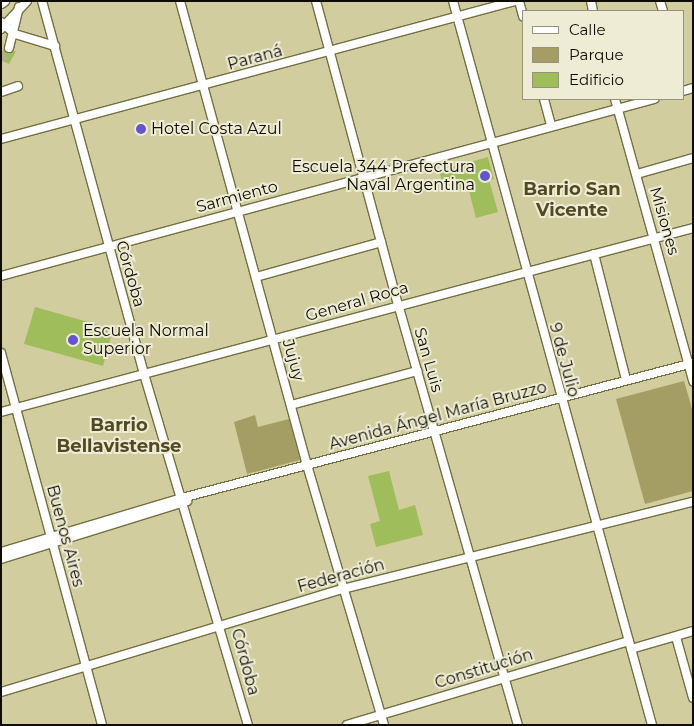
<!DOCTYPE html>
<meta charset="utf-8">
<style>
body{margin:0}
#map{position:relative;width:694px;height:726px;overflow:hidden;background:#d1cd9e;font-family:Montserrat,sans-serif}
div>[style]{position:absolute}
.green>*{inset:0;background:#a49e64}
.building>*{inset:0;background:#a0bd5c}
.minor-tunnel>*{height:8px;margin-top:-4px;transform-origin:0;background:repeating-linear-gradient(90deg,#b4b086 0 8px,transparent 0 12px)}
.roads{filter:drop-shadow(1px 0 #736f43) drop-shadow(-1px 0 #736f43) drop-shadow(0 1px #736f43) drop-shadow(0 -1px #736f43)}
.minor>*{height:8px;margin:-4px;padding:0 4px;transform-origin:4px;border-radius:4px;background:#fff}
.major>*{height:10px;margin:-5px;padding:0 5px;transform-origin:5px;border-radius:5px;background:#fff}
.dots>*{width:14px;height:14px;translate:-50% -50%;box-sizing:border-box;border:2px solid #eeecd5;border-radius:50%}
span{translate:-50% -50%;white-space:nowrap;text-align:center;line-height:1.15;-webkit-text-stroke:4px #eeecd5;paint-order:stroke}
.street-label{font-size:16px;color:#0e0c00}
.poi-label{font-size:16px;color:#0e0c00}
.left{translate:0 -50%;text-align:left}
.right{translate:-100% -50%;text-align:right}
.neighbourhood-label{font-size:18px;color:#4f4a1f;font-weight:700}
.frame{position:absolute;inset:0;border:2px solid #0e0c00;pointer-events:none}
.legend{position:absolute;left:522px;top:10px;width:162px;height:90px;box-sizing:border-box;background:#eeecd5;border:1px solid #949280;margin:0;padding:6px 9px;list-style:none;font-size:15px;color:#0e0c00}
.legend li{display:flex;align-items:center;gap:10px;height:25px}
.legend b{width:25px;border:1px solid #949280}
</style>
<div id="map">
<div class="green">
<i style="clip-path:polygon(684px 381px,693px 412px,693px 491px,645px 504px,616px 399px)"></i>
<i style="clip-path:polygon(255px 415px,258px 427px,289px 419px,300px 460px,247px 474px,234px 422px)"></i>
</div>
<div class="building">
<i style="clip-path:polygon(4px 45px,7px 53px,16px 51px,9px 64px,1px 60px)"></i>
<i style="clip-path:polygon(488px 157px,494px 179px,489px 180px,498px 212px,476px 218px,468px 187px,454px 191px,450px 179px,442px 181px,439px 171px)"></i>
<i style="clip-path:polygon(35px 307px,113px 329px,103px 366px,24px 344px)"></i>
<i style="clip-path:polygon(389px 471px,399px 510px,415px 505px,423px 535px,376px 547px,370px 524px,380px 521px,368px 476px)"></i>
</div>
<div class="minor-tunnel">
<i style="left:1px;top:60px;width:14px;rotate:-56deg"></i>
</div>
<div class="roads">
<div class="minor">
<i style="left:42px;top:1px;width:387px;rotate:74.7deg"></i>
<i style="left:144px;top:374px;width:366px;rotate:73.5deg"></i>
<i style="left:180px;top:1px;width:481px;rotate:74.7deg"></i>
<i style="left:307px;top:465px;width:271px;rotate:73.5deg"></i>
<i style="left:316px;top:1px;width:314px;rotate:74.9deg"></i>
<i style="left:398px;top:304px;width:438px;rotate:74.1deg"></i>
<i style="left:453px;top:1px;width:751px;rotate:74.63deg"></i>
<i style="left:519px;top:1px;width:16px;rotate:75deg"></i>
<i style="left:591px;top:1px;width:10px;rotate:79deg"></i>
<i style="left:660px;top:1px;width:10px;rotate:73deg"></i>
<i style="left:1px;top:22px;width:18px;rotate:41deg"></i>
<i style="left:15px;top:34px;width:42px;rotate:16.7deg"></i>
<i style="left:1px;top:29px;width:38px;rotate:-47deg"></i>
<i style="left:9px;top:48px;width:42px;rotate:-76.3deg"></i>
<i style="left:683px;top:91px;width:10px;rotate:-17deg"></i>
<i style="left:1px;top:92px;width:18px;rotate:-19deg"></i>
<i style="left:544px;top:99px;width:27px;rotate:75deg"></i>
<i style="left:615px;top:99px;width:293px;rotate:74.5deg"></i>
<i style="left:1px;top:139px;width:532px;rotate:-15.03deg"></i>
<i style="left:637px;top:174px;width:58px;rotate:-15.9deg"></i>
<i style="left:594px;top:254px;width:130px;rotate:75.7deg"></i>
<i style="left:1px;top:276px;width:677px;rotate:-15.17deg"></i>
<i style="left:256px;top:277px;width:130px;rotate:-15.6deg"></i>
<i style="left:1px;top:353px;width:385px;rotate:74.8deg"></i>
<i style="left:291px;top:405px;width:131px;rotate:-15.1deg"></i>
<i style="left:1px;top:412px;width:716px;rotate:-14.89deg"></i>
<i style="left:1px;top:552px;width:189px;rotate:-16.6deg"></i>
<i style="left:182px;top:498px;width:529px;rotate:-14.8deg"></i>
<i style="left:1px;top:559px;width:195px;rotate:-17.3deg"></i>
<i style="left:676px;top:637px;width:63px;rotate:74.4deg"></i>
<i style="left:631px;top:649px;width:65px;rotate:-16.2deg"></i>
<i style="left:1px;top:692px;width:357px;rotate:-16.8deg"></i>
<i style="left:343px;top:589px;width:361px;rotate:-14deg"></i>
<i style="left:347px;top:725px;width:294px;rotate:-16.6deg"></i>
</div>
<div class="major">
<i style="left:1px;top:3px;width:4px;rotate:-34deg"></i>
</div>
</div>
<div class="dots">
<i style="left:141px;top:129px;background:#6255cd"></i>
<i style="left:485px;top:176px;background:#6255cd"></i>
<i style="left:73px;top:340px;background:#6255cd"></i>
</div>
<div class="street-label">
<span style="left:255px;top:58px;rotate:-15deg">Paraná</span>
<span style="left:237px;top:197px;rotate:-15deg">Sarmiento</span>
<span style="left:664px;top:221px;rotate:74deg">Misiones</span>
<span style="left:130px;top:274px;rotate:74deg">Córdoba</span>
<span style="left:357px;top:302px;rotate:-16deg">General Roca</span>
<span style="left:293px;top:360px;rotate:74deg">Jujuy</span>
<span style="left:428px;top:360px;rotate:74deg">San Luis</span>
<span style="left:564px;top:360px;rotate:75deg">9 de Julio</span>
<span style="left:438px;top:416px;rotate:-15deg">Avenida Ángel María Bruzzo</span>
<span style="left:65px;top:536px;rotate:75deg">Buenos Aires</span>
<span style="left:341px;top:576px;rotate:-15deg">Federación</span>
<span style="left:245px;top:662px;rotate:75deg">Córdoba</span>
<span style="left:484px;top:669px;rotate:-17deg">Constitución</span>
</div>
<div class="poi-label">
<span class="left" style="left:151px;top:129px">Hotel Costa Azul</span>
<span class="right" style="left:475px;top:176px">Escuela 344 Prefectura<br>Naval Argentina</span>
<span class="left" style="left:83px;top:340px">Escuela Normal<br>Superior</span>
</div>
<div class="neighbourhood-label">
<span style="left:572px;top:200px">Barrio San<br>Vicente</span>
<span style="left:119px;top:436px">Barrio<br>Bellavistense</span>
</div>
<div class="frame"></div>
<ul class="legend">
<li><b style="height:6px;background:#fff"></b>Calle</li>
<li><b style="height:14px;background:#a49e64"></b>Parque</li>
<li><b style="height:14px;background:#a0bd5c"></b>Edificio</li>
</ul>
</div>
